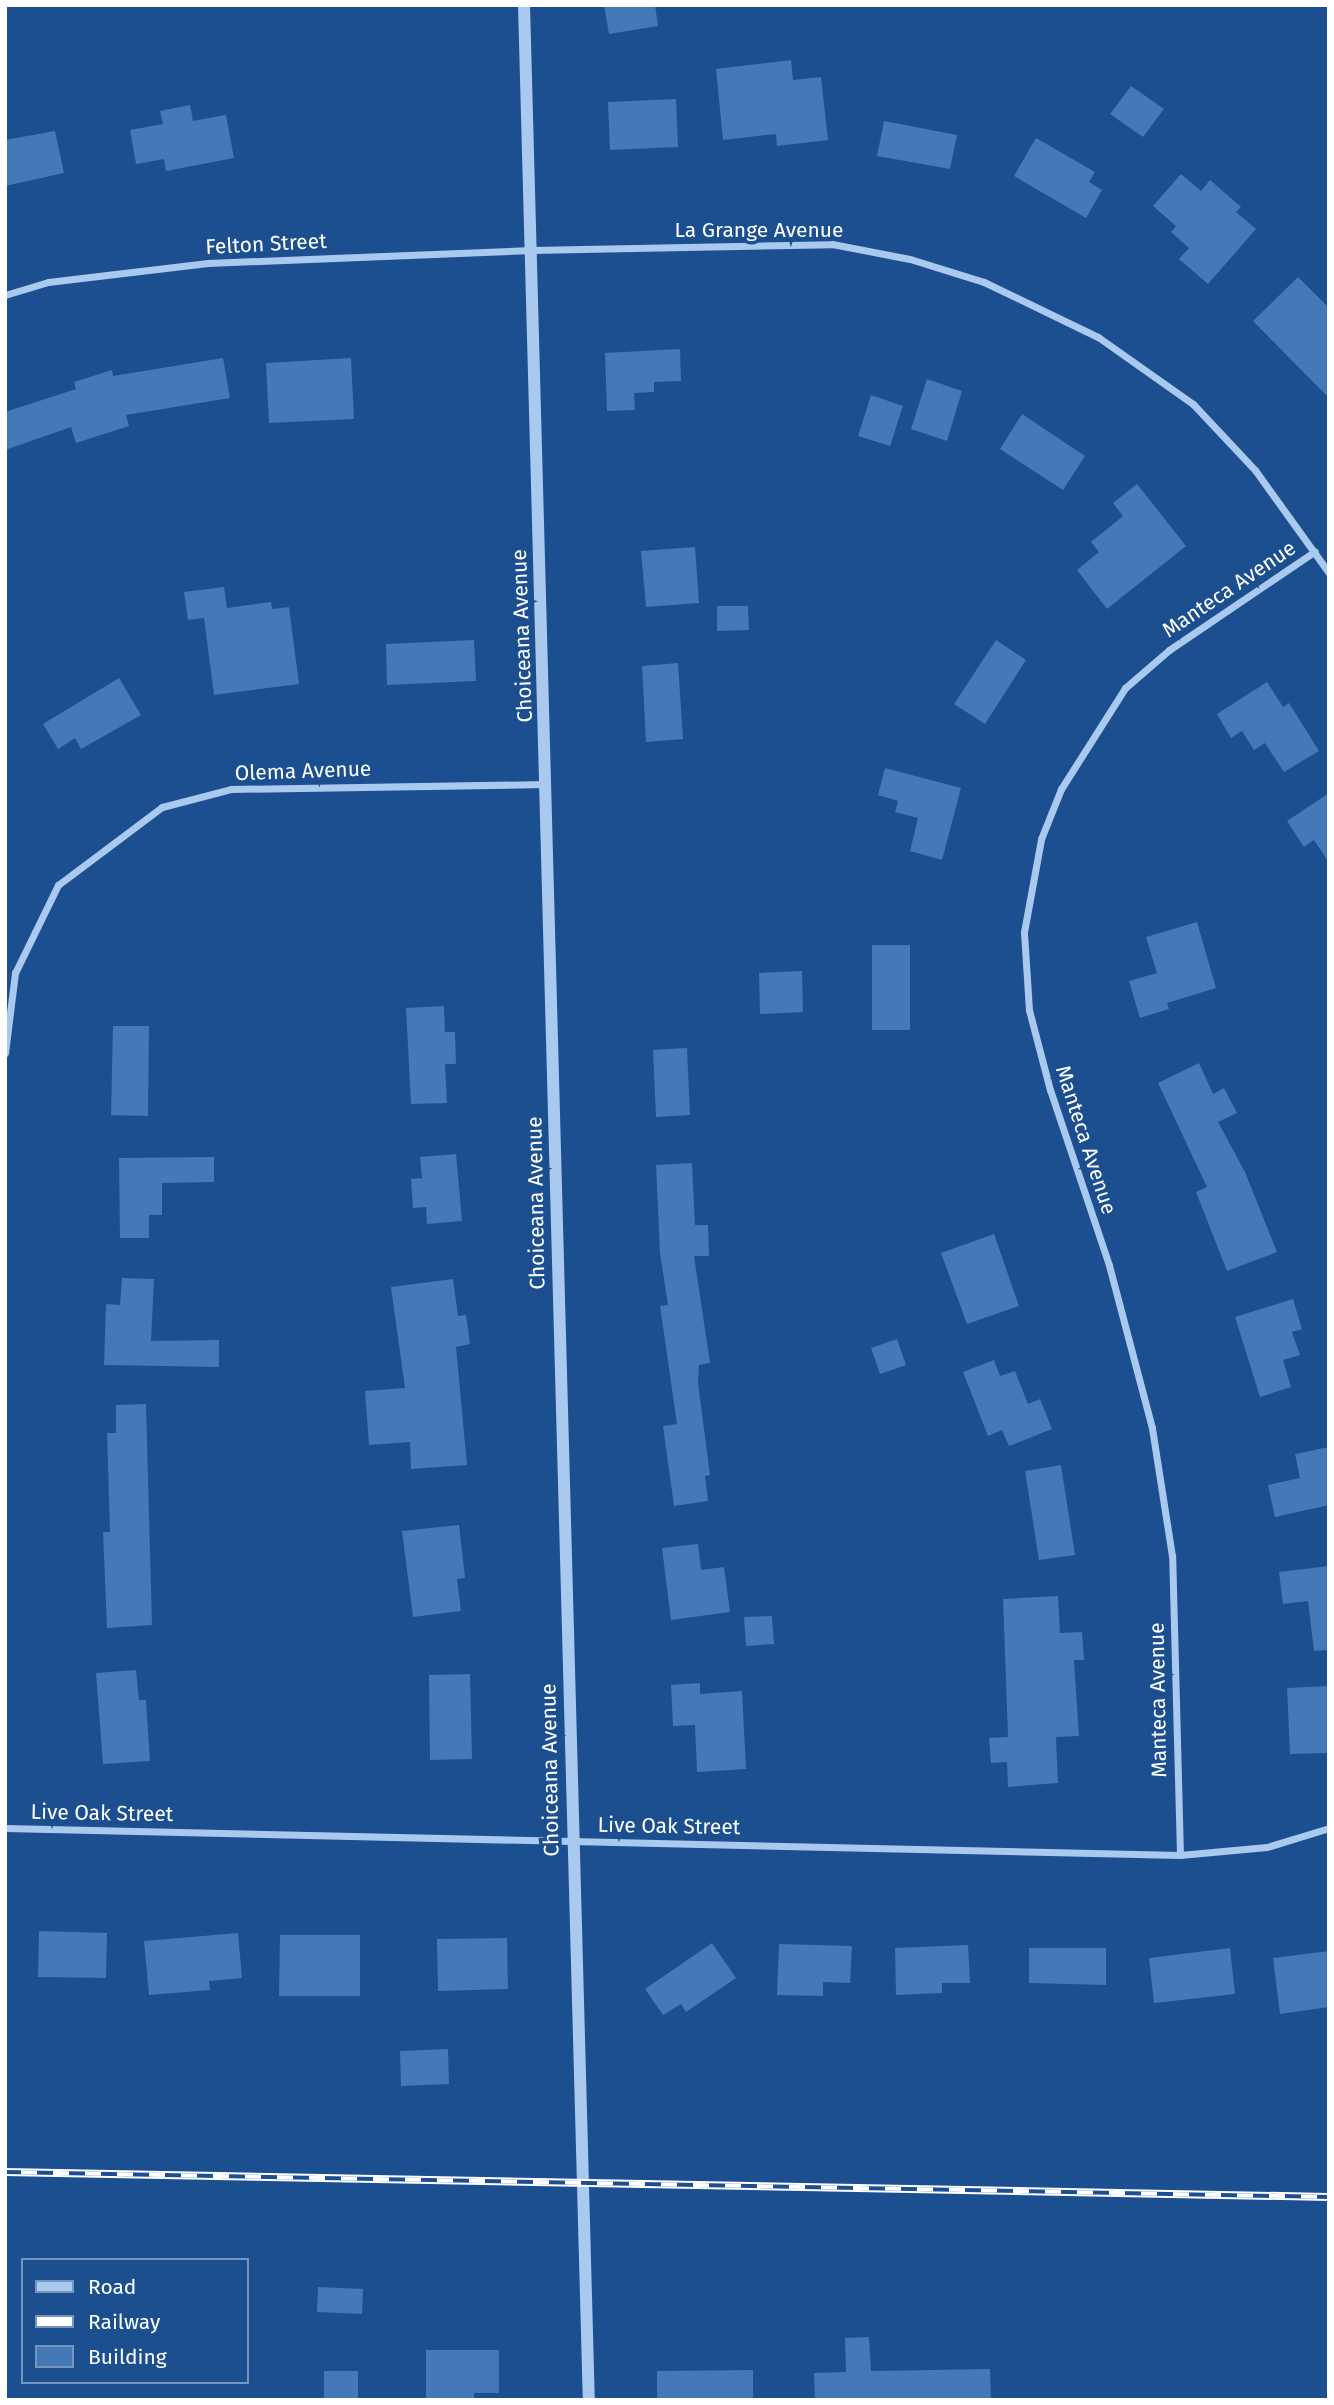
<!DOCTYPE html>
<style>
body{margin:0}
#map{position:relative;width:1334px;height:2405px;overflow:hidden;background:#1b4f8f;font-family:"Fira Sans",sans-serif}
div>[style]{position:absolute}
.building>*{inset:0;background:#4478b7}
.minor>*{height:7px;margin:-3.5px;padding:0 3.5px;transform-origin:3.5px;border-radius:3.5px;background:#a9c9ee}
.tertiary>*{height:12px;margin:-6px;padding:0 6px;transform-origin:6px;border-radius:6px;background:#a9c9ee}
.rail>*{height:8px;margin-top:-4px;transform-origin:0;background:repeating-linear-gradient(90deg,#1b4f8f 0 16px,#fff 0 32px);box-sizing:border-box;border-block:2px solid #fff}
span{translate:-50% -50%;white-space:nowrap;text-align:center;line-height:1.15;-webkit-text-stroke:7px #1b4f8f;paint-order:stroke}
.street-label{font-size:21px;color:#fff}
.frame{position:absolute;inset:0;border:7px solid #fff;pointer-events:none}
.legend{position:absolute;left:21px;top:2258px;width:228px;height:126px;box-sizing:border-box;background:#1b4f8f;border:2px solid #7695bc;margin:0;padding:9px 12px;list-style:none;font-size:21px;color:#fff}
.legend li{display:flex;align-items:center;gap:14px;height:35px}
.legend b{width:35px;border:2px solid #7695bc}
</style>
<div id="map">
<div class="building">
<i style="clip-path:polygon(604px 5px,655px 5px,658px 26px,609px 34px)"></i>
<i style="clip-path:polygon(791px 60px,793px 80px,821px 77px,828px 140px,777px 146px,776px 134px,723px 140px,716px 69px)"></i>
<i style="clip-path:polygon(1131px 86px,1164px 109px,1143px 137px,1110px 114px)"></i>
<i style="clip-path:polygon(676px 99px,678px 147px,610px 150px,608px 102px)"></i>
<i style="clip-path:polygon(190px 105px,193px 121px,226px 115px,234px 158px,166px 171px,164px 159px,136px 164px,130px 130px,163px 124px,160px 111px)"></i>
<i style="clip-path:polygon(884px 121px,957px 135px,950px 169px,877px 156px)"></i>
<i style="clip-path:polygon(55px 131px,64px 173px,5px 186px,5px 140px)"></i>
<i style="clip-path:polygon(1036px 138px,1095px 172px,1089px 182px,1102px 190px,1086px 218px,1014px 176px)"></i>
<i style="clip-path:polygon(1181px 174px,1201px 191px,1210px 180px,1241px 207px,1236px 212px,1256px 229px,1208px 284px,1179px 259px,1189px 248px,1171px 232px,1176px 226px,1153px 206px)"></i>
<i style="clip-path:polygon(1298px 277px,1329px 308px,1329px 398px,1253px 321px)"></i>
<i style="clip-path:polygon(680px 349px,681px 381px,654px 382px,654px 392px,634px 393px,635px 410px,607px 411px,605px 353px)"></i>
<i style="clip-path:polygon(223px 358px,230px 398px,126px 415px,129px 426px,76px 443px,71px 427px,5px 450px,5px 412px,76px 389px,74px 382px,112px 370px,113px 376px)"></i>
<i style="clip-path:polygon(351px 358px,354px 419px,269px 423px,266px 363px)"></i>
<i style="clip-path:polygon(927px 379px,962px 391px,947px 441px,911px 429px)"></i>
<i style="clip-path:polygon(871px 395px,903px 406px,890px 446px,858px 436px)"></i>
<i style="clip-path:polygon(1022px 414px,1085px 456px,1063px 490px,1000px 449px)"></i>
<i style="clip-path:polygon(1137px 484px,1186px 546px,1107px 609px,1077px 570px,1099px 552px,1091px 542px,1123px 516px,1113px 503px)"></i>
<i style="clip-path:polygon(695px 547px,699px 603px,646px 607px,641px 551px)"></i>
<i style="clip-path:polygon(224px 587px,227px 608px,271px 602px,272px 609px,289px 607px,299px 684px,214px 695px,204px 618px,188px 620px,184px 592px)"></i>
<i style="clip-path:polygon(717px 606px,748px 606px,749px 630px,717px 631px)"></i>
<i style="clip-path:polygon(474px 640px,476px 681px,387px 685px,386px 644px)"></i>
<i style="clip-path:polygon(996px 640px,1026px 660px,985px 724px,954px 704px)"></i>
<i style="clip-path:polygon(678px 663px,683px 739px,646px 742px,642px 666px)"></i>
<i style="clip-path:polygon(119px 678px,141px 715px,81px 749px,75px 738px,58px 749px,43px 724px)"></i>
<i style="clip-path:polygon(1267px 682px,1283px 707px,1289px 703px,1319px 751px,1284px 772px,1265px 743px,1254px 750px,1242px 731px,1231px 738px,1217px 714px)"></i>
<i style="clip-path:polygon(885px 768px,961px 788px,942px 860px,910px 851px,918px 818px,895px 812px,898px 801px,878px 795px)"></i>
<i style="clip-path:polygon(1329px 793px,1329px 863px,1314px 840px,1304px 847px,1287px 821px)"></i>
<i style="clip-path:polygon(1197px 922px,1216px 988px,1167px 1003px,1169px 1009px,1140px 1018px,1129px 981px,1157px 973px,1146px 937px)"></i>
<i style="clip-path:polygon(872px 945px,910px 945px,910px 1030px,872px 1030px)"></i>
<i style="clip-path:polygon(802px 971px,803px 1012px,760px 1014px,759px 973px)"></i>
<i style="clip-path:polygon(444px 1006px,445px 1032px,455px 1032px,456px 1064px,445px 1064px,447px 1103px,411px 1104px,406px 1008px)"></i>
<i style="clip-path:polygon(113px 1026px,149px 1026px,148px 1116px,111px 1115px)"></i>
<i style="clip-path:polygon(687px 1048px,690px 1115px,656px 1117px,653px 1050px)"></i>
<i style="clip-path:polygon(1199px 1063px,1213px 1094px,1224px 1088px,1237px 1113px,1218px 1122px,1245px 1172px,1277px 1252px,1227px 1271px,1196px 1192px,1207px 1187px,1158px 1083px)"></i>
<i style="clip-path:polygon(456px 1154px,462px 1221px,427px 1224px,426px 1207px,413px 1208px,411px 1179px,422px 1178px,420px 1157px)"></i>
<i style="clip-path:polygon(214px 1157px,214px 1182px,162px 1183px,162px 1215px,149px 1215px,149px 1238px,120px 1238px,119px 1158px)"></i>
<i style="clip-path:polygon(692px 1163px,695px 1225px,708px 1225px,709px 1256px,694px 1256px,710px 1363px,699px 1365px,698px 1383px,710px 1475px,705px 1476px,708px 1501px,674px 1506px,663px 1426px,677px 1424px,660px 1306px,668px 1305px,660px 1253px,656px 1165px)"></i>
<i style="clip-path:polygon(994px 1234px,1019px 1306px,967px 1324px,941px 1253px)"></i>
<i style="clip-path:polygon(122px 1278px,154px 1279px,151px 1341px,219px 1340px,219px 1367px,104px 1365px,106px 1304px,120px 1305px)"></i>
<i style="clip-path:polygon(453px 1279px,458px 1316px,466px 1315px,470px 1344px,456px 1347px,467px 1465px,411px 1469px,410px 1442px,369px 1445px,365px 1391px,405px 1388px,391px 1287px)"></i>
<i style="clip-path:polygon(1293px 1299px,1302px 1329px,1292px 1332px,1300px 1355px,1283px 1360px,1291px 1387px,1260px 1397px,1235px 1317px)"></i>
<i style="clip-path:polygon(897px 1339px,906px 1365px,880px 1374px,871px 1348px)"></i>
<i style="clip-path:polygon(994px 1360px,1000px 1376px,1015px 1371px,1028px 1404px,1040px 1399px,1052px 1429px,1009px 1446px,1002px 1430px,988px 1436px,963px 1372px)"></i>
<i style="clip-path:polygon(146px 1404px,152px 1625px,107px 1628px,103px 1532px,110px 1532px,107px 1433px,116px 1433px,116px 1405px)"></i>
<i style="clip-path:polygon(1329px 1447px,1329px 1505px,1275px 1517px,1268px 1485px,1300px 1478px,1295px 1454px)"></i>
<i style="clip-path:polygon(1061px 1465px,1075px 1555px,1039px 1560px,1025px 1471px)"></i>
<i style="clip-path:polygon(459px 1525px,465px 1578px,457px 1579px,461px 1611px,413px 1617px,402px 1531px)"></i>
<i style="clip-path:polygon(698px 1544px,701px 1570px,724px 1567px,730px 1612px,671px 1620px,662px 1548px)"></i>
<i style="clip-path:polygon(1329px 1566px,1329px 1650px,1314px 1651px,1308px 1601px,1283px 1604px,1279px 1572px)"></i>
<i style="clip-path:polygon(1058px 1596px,1060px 1633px,1082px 1632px,1084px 1660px,1074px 1660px,1079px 1736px,1056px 1737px,1058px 1783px,1008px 1787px,1007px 1762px,991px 1763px,989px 1738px,1008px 1737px,1003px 1599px)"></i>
<i style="clip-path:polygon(772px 1616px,774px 1644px,746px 1646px,744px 1617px)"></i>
<i style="clip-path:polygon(136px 1670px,139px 1700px,146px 1700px,150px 1761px,103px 1764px,96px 1673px)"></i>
<i style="clip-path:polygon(470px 1674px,472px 1759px,430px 1760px,429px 1675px)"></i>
<i style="clip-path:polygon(700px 1683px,700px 1694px,742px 1691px,746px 1769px,697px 1772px,695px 1725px,673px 1726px,671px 1685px)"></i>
<i style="clip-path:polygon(1329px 1686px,1329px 1753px,1290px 1754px,1287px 1688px)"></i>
<i style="clip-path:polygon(39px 1931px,107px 1933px,106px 1978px,38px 1977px)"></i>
<i style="clip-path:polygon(238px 1933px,242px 1978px,209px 1981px,210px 1990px,149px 1995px,144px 1941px)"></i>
<i style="clip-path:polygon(280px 1935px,360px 1935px,360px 1996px,279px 1996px)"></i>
<i style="clip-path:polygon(507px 1938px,508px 1989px,438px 1991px,437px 1939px)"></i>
<i style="clip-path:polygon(712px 1943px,736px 1978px,686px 2012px,681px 2004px,663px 2015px,645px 1989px)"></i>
<i style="clip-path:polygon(779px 1944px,852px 1946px,850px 1983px,823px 1982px,823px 1996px,777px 1995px)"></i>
<i style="clip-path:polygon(968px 1945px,970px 1983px,942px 1983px,942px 1993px,896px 1995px,895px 1948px)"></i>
<i style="clip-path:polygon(1029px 1948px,1106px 1948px,1106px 1985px,1029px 1983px)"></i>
<i style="clip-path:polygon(1230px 1948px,1235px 1994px,1154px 2003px,1149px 1958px)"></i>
<i style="clip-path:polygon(1329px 1951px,1329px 2007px,1280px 2014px,1273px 1958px)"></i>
<i style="clip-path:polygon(448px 2049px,449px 2084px,401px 2086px,400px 2051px)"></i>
<i style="clip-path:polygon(318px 2287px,363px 2289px,362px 2314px,317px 2312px)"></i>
<i style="clip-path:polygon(869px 2337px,871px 2371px,990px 2369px,991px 2400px,815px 2400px,814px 2373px,846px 2372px,845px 2338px)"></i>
<i style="clip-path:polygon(426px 2350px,499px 2350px,499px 2393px,474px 2393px,474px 2399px,426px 2400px)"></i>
<i style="clip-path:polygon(753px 2370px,753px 2400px,657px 2400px,657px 2371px)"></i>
<i style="clip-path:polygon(324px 2371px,358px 2371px,358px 2400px,324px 2400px)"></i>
</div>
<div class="minor">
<i style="left:5px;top:295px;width:45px;rotate:-16.8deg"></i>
<i style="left:48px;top:282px;width:161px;rotate:-6.8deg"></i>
<i style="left:208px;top:263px;width:323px;rotate:-2.3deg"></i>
<i style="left:531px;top:250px;width:301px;rotate:-1.1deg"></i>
<i style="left:832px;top:244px;width:79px;rotate:10.9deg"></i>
<i style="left:910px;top:259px;width:77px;rotate:17.3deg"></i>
<i style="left:984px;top:282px;width:127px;rotate:25.8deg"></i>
<i style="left:1098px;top:337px;width:116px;rotate:35.2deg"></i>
<i style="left:1193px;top:404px;width:91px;rotate:46.8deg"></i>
<i style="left:1255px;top:470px;width:127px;rotate:54.3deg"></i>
<i style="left:5px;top:1053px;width:81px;rotate:-82.9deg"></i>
<i style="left:15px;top:973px;width:98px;rotate:-64deg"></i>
<i style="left:58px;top:885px;width:130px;rotate:-36.9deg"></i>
<i style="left:162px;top:807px;width:71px;rotate:-14.6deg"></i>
<i style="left:231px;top:789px;width:314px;rotate:-0.9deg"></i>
<i style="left:5px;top:1828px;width:1175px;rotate:1.32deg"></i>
<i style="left:1180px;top:1855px;width:87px;rotate:-5.3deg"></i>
<i style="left:1267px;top:1847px;width:65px;rotate:-17deg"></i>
<i style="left:1180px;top:1855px;width:299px;rotate:-91.5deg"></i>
<i style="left:1172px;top:1556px;width:130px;rotate:-98.9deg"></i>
<i style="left:1152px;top:1428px;width:169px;rotate:-104.8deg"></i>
<i style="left:1109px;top:1265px;width:185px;rotate:-108.6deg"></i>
<i style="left:1050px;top:1090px;width:83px;rotate:-104.7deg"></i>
<i style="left:1029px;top:1010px;width:78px;rotate:-93.7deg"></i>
<i style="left:1024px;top:932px;width:95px;rotate:-79.6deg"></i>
<i style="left:1041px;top:839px;width:54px;rotate:-68.2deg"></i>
<i style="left:1061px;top:789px;width:120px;rotate:-57.6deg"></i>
<i style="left:1125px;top:688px;width:58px;rotate:-40.8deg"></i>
<i style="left:1169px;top:650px;width:176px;rotate:-34.1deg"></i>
</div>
<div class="tertiary">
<i style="left:524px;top:5px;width:2396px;rotate:88.45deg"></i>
</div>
<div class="rail">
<i style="left:5px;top:2172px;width:1324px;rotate:1.08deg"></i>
</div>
<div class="street-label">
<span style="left:759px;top:230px">La Grange Avenue</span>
<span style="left:266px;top:244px;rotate:-3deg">Felton Street</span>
<span style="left:1229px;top:589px;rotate:-34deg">Manteca Avenue</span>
<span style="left:522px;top:636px;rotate:-92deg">Choiceana Avenue</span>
<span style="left:303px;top:771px;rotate:-2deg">Olema Avenue</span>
<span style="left:1086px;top:1140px;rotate:72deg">Manteca Avenue</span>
<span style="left:536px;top:1203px;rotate:-91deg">Choiceana Avenue</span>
<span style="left:1158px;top:1700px;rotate:-91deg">Manteca Avenue</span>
<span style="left:550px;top:1770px;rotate:-91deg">Choiceana Avenue</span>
<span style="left:102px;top:1813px;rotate:1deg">Live Oak Street</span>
<span style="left:669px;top:1826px;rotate:1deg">Live Oak Street</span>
</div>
<div class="frame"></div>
<ul class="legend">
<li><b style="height:9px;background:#a9c9ee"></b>Road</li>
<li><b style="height:9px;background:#fff"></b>Railway</li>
<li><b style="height:19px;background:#4478b7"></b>Building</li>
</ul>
</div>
